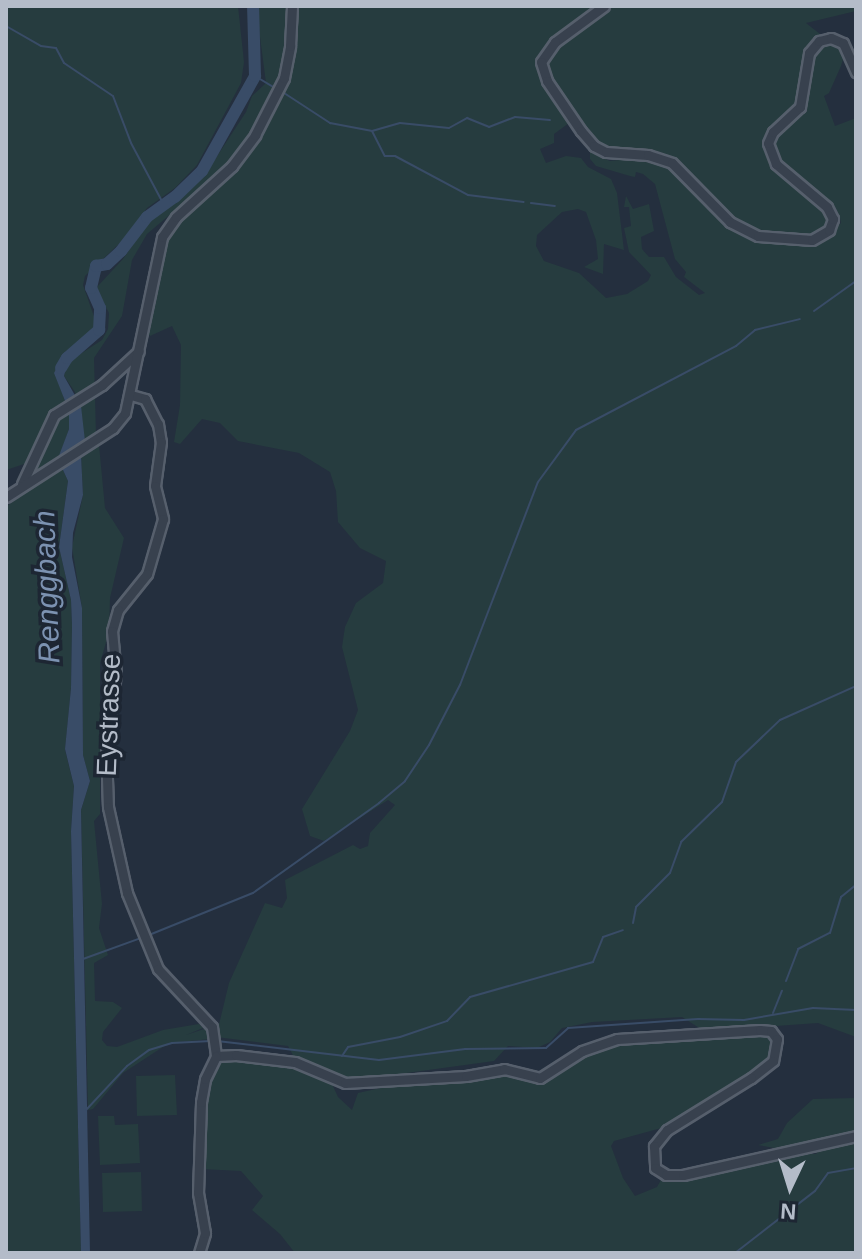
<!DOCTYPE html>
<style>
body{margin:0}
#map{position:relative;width:862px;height:1259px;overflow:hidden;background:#242f3e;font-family:Helvetica,sans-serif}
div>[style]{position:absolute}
.green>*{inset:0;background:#263c3f}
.water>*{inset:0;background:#394c67}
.stream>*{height:2px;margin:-1px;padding:0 1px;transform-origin:1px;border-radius:1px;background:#394c67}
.river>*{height:12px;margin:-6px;padding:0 6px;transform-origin:6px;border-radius:6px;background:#394c67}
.roads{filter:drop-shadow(2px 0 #565f6c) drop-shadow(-2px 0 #565f6c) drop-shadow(0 2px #565f6c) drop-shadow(0 -2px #565f6c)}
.minor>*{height:9px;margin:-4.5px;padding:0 4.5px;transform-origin:4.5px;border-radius:4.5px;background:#38414e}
span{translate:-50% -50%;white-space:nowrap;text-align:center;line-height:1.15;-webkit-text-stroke:7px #1d2633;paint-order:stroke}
.street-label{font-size:28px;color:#b4bcc9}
.water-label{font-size:30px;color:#7c92b1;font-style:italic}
.frame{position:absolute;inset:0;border:8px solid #b4bcc9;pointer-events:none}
.north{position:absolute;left:750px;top:1147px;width:80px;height:80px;-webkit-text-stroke:6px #1d2633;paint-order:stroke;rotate:184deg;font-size:22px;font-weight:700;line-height:32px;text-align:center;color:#b4bcc9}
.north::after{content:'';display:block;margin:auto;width:28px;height:36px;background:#b4bcc9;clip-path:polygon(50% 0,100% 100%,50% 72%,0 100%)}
</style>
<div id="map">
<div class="green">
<i style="clip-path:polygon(6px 6px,238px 6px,244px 62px,241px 83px,197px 165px,175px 188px,147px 208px,121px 242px,85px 276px,83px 285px,97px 325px,94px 331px,65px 352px,63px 396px,69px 411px,69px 429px,60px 455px,30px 475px,27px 463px,6px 470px)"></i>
<i style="clip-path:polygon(256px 6px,289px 6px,286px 56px,277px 90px,230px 164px,147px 234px,132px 260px,122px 316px,94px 358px,96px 435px,85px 441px,75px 392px,64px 376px,65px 369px,74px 358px,102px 340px,108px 329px,109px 313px,96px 288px,123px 259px,152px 217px,206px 173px,246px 112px,252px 96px,266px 83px)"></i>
<i style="clip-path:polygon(298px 6px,856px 6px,856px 11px,806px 23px,820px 34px,807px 51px,800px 100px,792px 113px,773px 128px,765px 145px,771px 162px,827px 211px,829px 222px,822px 233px,811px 237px,783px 237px,743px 228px,666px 157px,614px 150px,596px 143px,555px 88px,551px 92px,569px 123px,554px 134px,554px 143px,540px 149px,546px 163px,566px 156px,581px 158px,588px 167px,611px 179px,617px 193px,624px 250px,604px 244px,603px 274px,584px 267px,598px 259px,596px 240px,586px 212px,578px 209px,562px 212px,537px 235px,536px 246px,544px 261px,579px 273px,606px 298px,627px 294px,648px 281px,651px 275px,629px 252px,624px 228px,631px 226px,629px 207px,624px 207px,626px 196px,633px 209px,649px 204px,654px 231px,641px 237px,642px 249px,649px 257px,664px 257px,676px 277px,699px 295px,705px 293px,684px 277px,686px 272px,675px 259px,655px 184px,643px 174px,636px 172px,635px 177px,630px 176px,596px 166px,590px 159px,590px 152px,610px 161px,645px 157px,668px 164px,726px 221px,746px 235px,777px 242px,808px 243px,824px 238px,841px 223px,839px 214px,777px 159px,772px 146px,777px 134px,805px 107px,815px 48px,830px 41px,842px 48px,845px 52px,841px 66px,829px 93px,824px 96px,835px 126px,856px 118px,856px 1037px,818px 1023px,704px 1031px,682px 1017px,592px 1022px,562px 1028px,550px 1042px,537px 1048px,508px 1046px,494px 1061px,370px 1078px,332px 1077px,317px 1064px,295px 1059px,288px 1046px,216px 1037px,229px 983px,265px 903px,282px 908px,287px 898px,285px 880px,353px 845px,360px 849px,368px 846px,370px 833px,395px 805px,388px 800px,324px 841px,310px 836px,302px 809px,350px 731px,358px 710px,342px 647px,345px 627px,356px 603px,383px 583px,386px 561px,360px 548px,338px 522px,336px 491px,330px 472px,299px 453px,238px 441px,220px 423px,202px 419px,180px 444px,174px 442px,180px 405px,181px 345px,172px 326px,150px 336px,147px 332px,172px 226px,246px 158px,280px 99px,291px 66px)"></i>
<i style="clip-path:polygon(99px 445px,105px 508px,124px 538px,110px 598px,109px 632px,100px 663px,100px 814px,94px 821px,102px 904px,99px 928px,108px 955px,94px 963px,95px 1001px,113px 1002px,122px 1008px,103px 1032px,102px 1040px,107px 1046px,117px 1047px,163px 1030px,199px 1024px,203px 1028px,186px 1035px,207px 1028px,211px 1039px,169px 1043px,123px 1073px,93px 1109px,88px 1110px,81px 810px,90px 781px,83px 755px,82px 608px,72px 547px,83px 495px,81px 455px)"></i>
<i style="clip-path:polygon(54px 469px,63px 470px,68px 481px,59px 547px,71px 600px,72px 625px,71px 688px,65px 750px,74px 786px,71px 831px,81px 1253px,6px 1253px,6px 507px)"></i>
<i style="clip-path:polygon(766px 1035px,774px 1046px,768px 1064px,665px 1127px,614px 1141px,611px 1146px,623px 1178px,635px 1196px,657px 1187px,662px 1178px,673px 1179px,797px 1153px,816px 1154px,822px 1147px,856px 1138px,856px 1253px,295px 1253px,280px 1234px,252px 1210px,263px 1196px,241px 1171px,201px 1169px,206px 1090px,212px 1071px,225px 1060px,298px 1066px,332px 1084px,338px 1097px,352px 1110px,358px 1093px,385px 1087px,450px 1082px,496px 1073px,548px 1079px,592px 1050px,626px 1041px)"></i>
<i style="clip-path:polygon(175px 1075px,177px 1115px,137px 1116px,136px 1076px)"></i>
<i style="clip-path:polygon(856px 1098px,856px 1133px,785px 1150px,758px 1145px,778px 1139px,787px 1123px,813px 1099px)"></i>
<i style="clip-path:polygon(98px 1116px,114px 1116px,115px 1125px,138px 1124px,140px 1163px,100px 1165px)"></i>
<i style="clip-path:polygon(141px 1172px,142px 1211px,103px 1212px,102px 1173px)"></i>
</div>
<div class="water">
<i style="clip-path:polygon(65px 352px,74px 358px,67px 364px,64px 376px,81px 406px,85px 441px,81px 455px,83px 495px,73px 533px,72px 557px,82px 608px,83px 755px,90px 781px,81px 810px,90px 1253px,81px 1253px,71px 831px,74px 786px,65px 749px,71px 688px,72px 625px,71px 600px,59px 547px,68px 481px,63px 470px,54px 469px,69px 429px,69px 411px,54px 373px)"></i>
</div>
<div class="stream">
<i style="left:6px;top:26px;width:40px;rotate:29.7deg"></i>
<i style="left:41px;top:46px;width:15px;rotate:8deg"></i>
<i style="left:56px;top:48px;width:17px;rotate:62deg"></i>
<i style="left:64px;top:63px;width:59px;rotate:34deg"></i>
<i style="left:113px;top:96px;width:50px;rotate:69deg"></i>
<i style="left:131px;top:143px;width:70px;rotate:62deg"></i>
<i style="left:255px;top:76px;width:23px;rotate:31deg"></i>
<i style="left:281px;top:91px;width:59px;rotate:33.1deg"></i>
<i style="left:330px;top:123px;width:43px;rotate:10.8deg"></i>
<i style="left:372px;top:131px;width:28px;rotate:63deg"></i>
<i style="left:385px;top:156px;width:10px"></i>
<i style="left:395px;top:156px;width:83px;rotate:28.1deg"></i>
<i style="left:468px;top:195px;width:56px;rotate:7.1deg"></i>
<i style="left:372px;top:131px;width:29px;rotate:-16deg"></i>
<i style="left:400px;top:123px;width:49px;rotate:5.8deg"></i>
<i style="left:449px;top:128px;width:21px;rotate:-29deg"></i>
<i style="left:467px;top:118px;width:24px;rotate:22deg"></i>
<i style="left:489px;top:127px;width:28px;rotate:-21deg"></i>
<i style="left:515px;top:117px;width:35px;rotate:5deg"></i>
<i style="left:531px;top:203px;width:24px;rotate:7deg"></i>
<i style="left:814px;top:311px;width:52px;rotate:-35.5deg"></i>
<i style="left:856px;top:853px;width:10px;rotate:90deg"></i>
<i style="left:633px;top:923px;width:16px;rotate:-79deg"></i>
<i style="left:636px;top:907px;width:48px;rotate:-45deg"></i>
<i style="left:670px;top:873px;width:33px;rotate:-70deg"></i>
<i style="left:681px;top:842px;width:57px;rotate:-44.3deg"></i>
<i style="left:722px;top:802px;width:42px;rotate:-70.7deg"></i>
<i style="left:736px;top:762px;width:61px;rotate:-43.7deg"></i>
<i style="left:780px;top:720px;width:83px;rotate:-24.1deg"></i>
<i style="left:149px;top:935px;width:112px;rotate:-22deg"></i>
<i style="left:253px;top:893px;width:155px;rotate:-35.5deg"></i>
<i style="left:379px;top:803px;width:34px;rotate:-40deg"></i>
<i style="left:405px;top:781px;width:43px;rotate:-56.3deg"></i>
<i style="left:429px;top:745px;width:68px;rotate:-62.7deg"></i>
<i style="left:460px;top:685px;width:217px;rotate:-69deg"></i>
<i style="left:538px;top:482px;width:64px;rotate:-53.8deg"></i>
<i style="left:576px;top:430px;width:181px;rotate:-27.7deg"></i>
<i style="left:736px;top:346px;width:25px;rotate:-40deg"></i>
<i style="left:755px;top:330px;width:46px;rotate:-13.7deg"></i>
<i style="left:83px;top:959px;width:62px;rotate:-19.9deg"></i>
<i style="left:786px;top:981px;width:34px;rotate:-69deg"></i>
<i style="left:798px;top:949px;width:36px;rotate:-27deg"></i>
<i style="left:830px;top:933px;width:38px;rotate:-73deg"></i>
<i style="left:841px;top:897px;width:19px;rotate:-39deg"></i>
<i style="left:773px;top:1013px;width:24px;rotate:-68deg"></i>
<i style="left:217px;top:1041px;width:163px;rotate:6.7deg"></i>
<i style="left:379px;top:1060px;width:87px;rotate:-7.3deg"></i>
<i style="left:465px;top:1049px;width:81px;rotate:-0.7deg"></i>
<i style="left:546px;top:1048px;width:30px;rotate:-42deg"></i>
<i style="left:568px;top:1028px;width:130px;rotate:-4deg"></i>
<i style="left:698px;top:1019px;width:46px;rotate:1.2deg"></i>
<i style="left:744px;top:1020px;width:70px;rotate:-9.9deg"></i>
<i style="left:813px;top:1008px;width:43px;rotate:2.7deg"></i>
<i style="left:342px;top:1056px;width:11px;rotate:-56deg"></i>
<i style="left:348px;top:1047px;width:53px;rotate:-10.9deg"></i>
<i style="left:400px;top:1037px;width:50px;rotate:-18.8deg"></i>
<i style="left:447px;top:1021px;width:33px;rotate:-46deg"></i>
<i style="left:470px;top:997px;width:128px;rotate:-15.9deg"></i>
<i style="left:593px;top:962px;width:27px;rotate:-68deg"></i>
<i style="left:603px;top:937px;width:21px;rotate:-19deg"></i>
<i style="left:86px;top:1110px;width:60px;rotate:-47deg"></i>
<i style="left:127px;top:1066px;width:27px;rotate:-36deg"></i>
<i style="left:149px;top:1050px;width:24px;rotate:-17deg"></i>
<i style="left:172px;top:1043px;width:39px;rotate:-3deg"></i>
<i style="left:735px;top:1253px;width:101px;rotate:-37.8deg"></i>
<i style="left:815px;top:1191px;width:22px;rotate:-54deg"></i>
<i style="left:828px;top:1173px;width:28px;rotate:-10deg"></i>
</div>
<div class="river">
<i style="left:61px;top:368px;width:12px;rotate:-59deg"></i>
<i style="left:67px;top:358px;width:43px;rotate:-41.2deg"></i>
<i style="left:99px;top:330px;width:22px;rotate:-87deg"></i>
<i style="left:100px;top:308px;width:22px;rotate:-114deg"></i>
<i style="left:91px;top:288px;width:23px;rotate:-77deg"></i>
<i style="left:96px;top:266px;width:11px;rotate:-10deg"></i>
<i style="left:107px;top:264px;width:19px;rotate:-43deg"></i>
<i style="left:121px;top:251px;width:43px;rotate:-52.6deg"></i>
<i style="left:147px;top:217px;width:34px;rotate:-36deg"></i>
<i style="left:175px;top:197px;width:37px;rotate:-44deg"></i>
<i style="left:202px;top:171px;width:109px;rotate:-60.8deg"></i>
<i style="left:255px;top:76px;width:70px;rotate:-91.6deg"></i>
</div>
<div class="roads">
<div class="minor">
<i style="left:604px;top:6px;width:61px;rotate:143.7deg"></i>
<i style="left:555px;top:42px;width:24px;rotate:125deg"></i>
<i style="left:541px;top:62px;width:20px;rotate:72deg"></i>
<i style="left:547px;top:81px;width:60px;rotate:55.8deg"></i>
<i style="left:581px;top:131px;width:20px;rotate:49deg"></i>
<i style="left:594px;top:146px;width:13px;rotate:27deg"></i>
<i style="left:606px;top:152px;width:42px;rotate:4.1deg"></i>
<i style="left:648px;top:155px;width:25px;rotate:18deg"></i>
<i style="left:672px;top:163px;width:83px;rotate:45.5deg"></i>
<i style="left:730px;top:222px;width:31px;rotate:27deg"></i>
<i style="left:758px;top:236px;width:54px;rotate:4.2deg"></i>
<i style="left:812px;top:240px;width:20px;rotate:-30deg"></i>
<i style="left:829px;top:230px;width:12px;rotate:-70deg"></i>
<i style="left:833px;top:219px;width:13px;rotate:-117deg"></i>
<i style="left:827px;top:207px;width:67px;rotate:-139.9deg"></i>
<i style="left:776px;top:164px;width:22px;rotate:-111deg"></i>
<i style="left:768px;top:143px;width:12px;rotate:-66deg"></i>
<i style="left:773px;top:132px;width:37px;rotate:-43deg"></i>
<i style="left:800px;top:107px;width:55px;rotate:-80.5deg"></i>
<i style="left:809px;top:53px;width:16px;rotate:-50deg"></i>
<i style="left:819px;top:41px;width:12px;rotate:-14deg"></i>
<i style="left:831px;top:38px;width:13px;rotate:23deg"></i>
<i style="left:843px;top:43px;width:32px;rotate:66deg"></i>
<i style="left:131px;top:395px;width:15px;rotate:16deg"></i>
<i style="left:145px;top:399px;width:28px;rotate:63deg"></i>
<i style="left:158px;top:424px;width:18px;rotate:81deg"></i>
<i style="left:161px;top:442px;width:44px;rotate:97.8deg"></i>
<i style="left:155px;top:486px;width:34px;rotate:76deg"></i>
<i style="left:163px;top:519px;width:57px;rotate:106.2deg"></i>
<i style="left:147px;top:574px;width:46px;rotate:128.9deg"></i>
<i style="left:118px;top:610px;width:22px;rotate:106deg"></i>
<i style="left:112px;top:631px;width:43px;rotate:84.7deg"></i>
<i style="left:116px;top:674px;width:75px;rotate:97.7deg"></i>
<i style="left:106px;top:748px;width:59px;rotate:88.1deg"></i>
<i style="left:108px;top:807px;width:88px;rotate:77.5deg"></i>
<i style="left:127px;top:893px;width:82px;rotate:67.8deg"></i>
<i style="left:158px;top:969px;width:79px;rotate:47deg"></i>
<i style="left:212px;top:1027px;width:29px;rotate:82deg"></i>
<i style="left:22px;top:484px;width:76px;rotate:-65.1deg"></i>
<i style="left:54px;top:415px;width:57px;rotate:-32deg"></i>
<i style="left:102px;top:385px;width:50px;rotate:-42.6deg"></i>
<i style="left:6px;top:497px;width:127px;rotate:-32.8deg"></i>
<i style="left:113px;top:428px;width:19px;rotate:-51deg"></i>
<i style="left:125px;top:413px;width:180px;rotate:-78.1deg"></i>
<i style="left:162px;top:237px;width:24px;rotate:-55deg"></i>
<i style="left:176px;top:217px;width:76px;rotate:-42.3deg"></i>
<i style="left:232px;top:166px;width:39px;rotate:-53deg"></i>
<i style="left:255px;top:135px;width:64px;rotate:-63deg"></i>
<i style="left:284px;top:78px;width:33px;rotate:-79deg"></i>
<i style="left:290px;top:46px;width:40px;rotate:-87.1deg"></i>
<i style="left:216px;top:1056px;width:20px;rotate:-3deg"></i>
<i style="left:236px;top:1055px;width:59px;rotate:6.8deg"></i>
<i style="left:295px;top:1062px;width:54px;rotate:22.8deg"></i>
<i style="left:345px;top:1083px;width:121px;rotate:-3.3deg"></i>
<i style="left:466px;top:1076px;width:39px;rotate:-10deg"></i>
<i style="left:504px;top:1069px;width:37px;rotate:14deg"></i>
<i style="left:540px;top:1078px;width:50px;rotate:-32.7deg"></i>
<i style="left:582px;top:1051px;width:37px;rotate:-19deg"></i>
<i style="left:617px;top:1039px;width:143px;rotate:-3.6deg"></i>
<i style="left:760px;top:1030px;width:11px;rotate:5deg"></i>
<i style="left:771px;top:1031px;width:10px;rotate:53deg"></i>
<i style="left:777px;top:1039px;width:22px;rotate:100deg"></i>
<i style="left:773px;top:1061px;width:28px;rotate:142deg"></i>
<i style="left:751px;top:1078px;width:99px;rotate:148.2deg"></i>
<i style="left:667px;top:1130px;width:21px;rotate:129deg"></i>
<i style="left:654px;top:1146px;width:22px;rotate:87deg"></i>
<i style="left:655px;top:1168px;width:13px;rotate:32deg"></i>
<i style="left:666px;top:1175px;width:17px"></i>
<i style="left:683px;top:1175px;width:177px;rotate:-12.7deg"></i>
<i style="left:199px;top:1253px;width:21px;rotate:-73deg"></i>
<i style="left:205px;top:1233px;width:41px;rotate:-99.9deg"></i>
<i style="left:198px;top:1193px;width:91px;rotate:-88.1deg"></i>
<i style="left:201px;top:1102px;width:23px;rotate:-80deg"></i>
<i style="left:205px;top:1079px;width:25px;rotate:-64deg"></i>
</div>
</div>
<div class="street-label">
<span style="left:109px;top:715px;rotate:-88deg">Eystrasse</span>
</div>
<div class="water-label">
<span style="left:47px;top:587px;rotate:-92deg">Renggbach</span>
</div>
<div class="frame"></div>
<div class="north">N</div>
</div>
